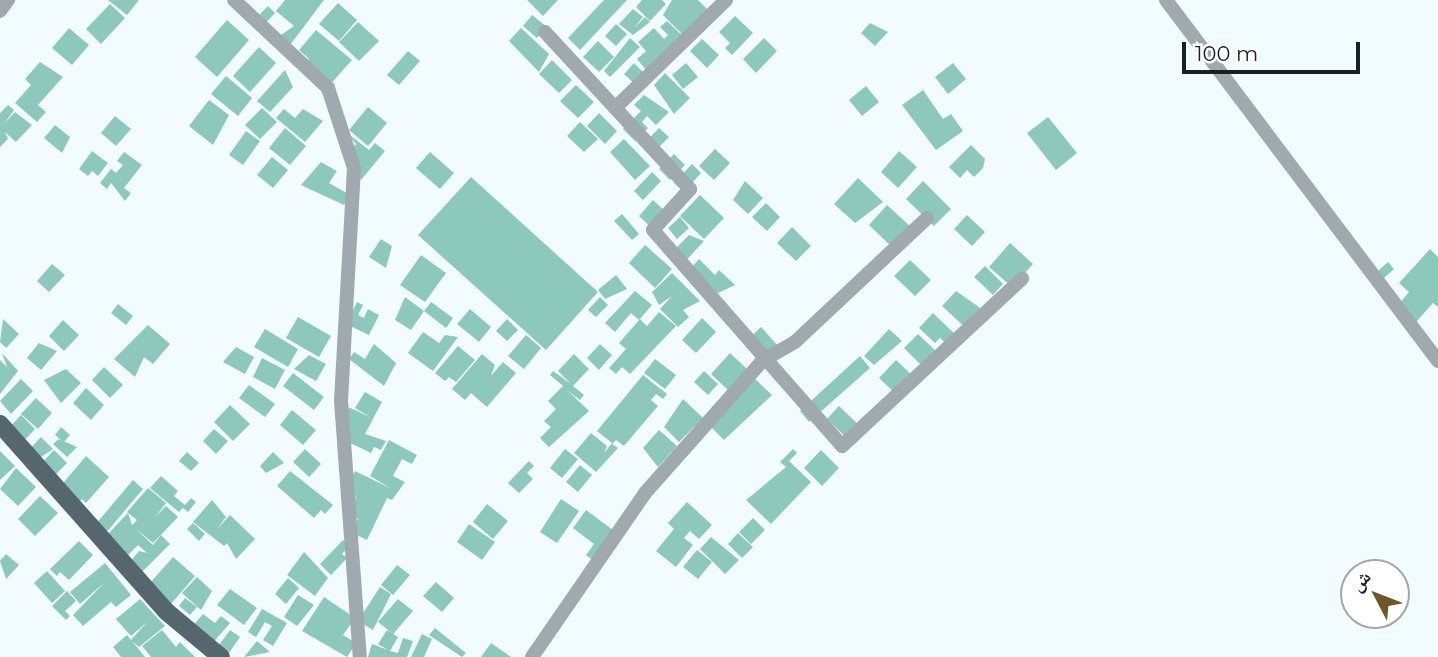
<!DOCTYPE html>
<meta charset="utf-8">
<style>
body{margin:0}
#map{position:relative;width:1438px;height:657px;overflow:hidden;background:#f2fcfe;font-family:Montserrat,"Noto Naskh Arabic",sans-serif}
div>[style]{position:absolute}
.building>*{inset:0;background:#8dc8bd}
.minor>*{height:14px;margin:-7px;padding:0 7px;transform-origin:7px;border-radius:7px;background:#a0a9ae}
.major>*{height:18px;margin:-9px;padding:0 9px;transform-origin:9px;border-radius:9px;background:#56666f}
span{translate:-50% -50%;white-space:nowrap;text-align:center;line-height:1.15;-webkit-text-stroke:5px #fff;paint-order:stroke}
.north{position:absolute;left:1340px;top:559px;width:70px;height:70px;box-sizing:border-box;background:#fff;border:2px solid #a3a7a7;border-radius:50%;rotate:312deg;font-size:19px;font-weight:700;line-height:28px;text-align:center;color:#182223}
.north::after{content:'';display:block;margin:auto;width:24px;height:32px;background:#705527;clip-path:polygon(50% 0,100% 100%,50% 72%,0 100%)}
.scale{position:absolute;left:1182px;top:42px;width:178px;height:32px;box-sizing:border-box;border:4px solid #182223;border-top:0;padding-left:9px;font-size:21px;line-height:24px;white-space:nowrap;color:#182223;-webkit-text-stroke:5px #fff;paint-order:stroke}
</style>
<div id="map">
<div class="building">
<i style="clip-path:polygon(108px 0,139px 0,127px 15px)"></i>
<i style="clip-path:polygon(285px 0,324px 0,287px 49px,278px 37px,294px 26px,276px 11px)"></i>
<i style="clip-path:polygon(527px 0,558px 0,543px 16px)"></i>
<i style="clip-path:polygon(604px 0,627px 0,580px 50px,568px 38px)"></i>
<i style="clip-path:polygon(642px 0,662px 0,666px 4px,650px 21px,636px 7px)"></i>
<i style="clip-path:polygon(672px 0,698px 0,708px 10px,683px 35px,663px 15px)"></i>
<i style="clip-path:polygon(338px 3px,357px 20px,339px 41px,319px 24px)"></i>
<i style="clip-path:polygon(110px 4px,125px 18px,101px 44px,86px 29px)"></i>
<i style="clip-path:polygon(268px 6px,275px 13px,263px 26px,255px 19px)"></i>
<i style="clip-path:polygon(633px 9px,643px 17px,634px 28px,645px 17px,650px 22px,633px 35px,619px 24px)"></i>
<i style="clip-path:polygon(532px 15px,547px 27px,537px 38px,523px 26px)"></i>
<i style="clip-path:polygon(735px 16px,753px 33px,732px 55px,725px 48px,730px 43px,719px 32px)"></i>
<i style="clip-path:polygon(227px 20px,249px 40px,217px 77px,195px 57px)"></i>
<i style="clip-path:polygon(667px 21px,688px 41px,652px 77px,637px 59px,646px 51px,638px 42px,654px 28px,664px 39px,668px 35px,660px 27px)"></i>
<i style="clip-path:polygon(358px 22px,379px 41px,359px 61px,339px 42px)"></i>
<i style="clip-path:polygon(870px 23px,888px 32px,875px 46px,861px 33px)"></i>
<i style="clip-path:polygon(616px 24px,627px 34px,616px 46px,605px 36px)"></i>
<i style="clip-path:polygon(69px 28px,89px 45px,72px 65px,52px 48px)"></i>
<i style="clip-path:polygon(521px 28px,549px 54px,539px 72px,509px 41px)"></i>
<i style="clip-path:polygon(316px 30px,352px 60px,328px 87px,304px 66px,309px 59px,299px 50px)"></i>
<i style="clip-path:polygon(630px 38px,640px 47px,610px 77px,604px 71px)"></i>
<i style="clip-path:polygon(764px 38px,777px 51px,756px 73px,743px 59px)"></i>
<i style="clip-path:polygon(702px 39px,719px 55px,707px 68px,690px 51px)"></i>
<i style="clip-path:polygon(598px 41px,614px 57px,599px 72px,583px 57px)"></i>
<i style="clip-path:polygon(259px 47px,276px 63px,250px 92px,233px 76px)"></i>
<i style="clip-path:polygon(408px 51px,420px 61px,399px 85px,387px 75px)"></i>
<i style="clip-path:polygon(552px 60px,572px 80px,559px 93px,539px 74px)"></i>
<i style="clip-path:polygon(40px 62px,63px 77px,38px 105px,46px 112px,37px 122px,15px 103px,31px 85px,25px 79px)"></i>
<i style="clip-path:polygon(634px 63px,648px 77px,638px 87px,624px 74px)"></i>
<i style="clip-path:polygon(686px 63px,698px 77px,683px 89px,672px 75px)"></i>
<i style="clip-path:polygon(953px 63px,966px 79px,948px 94px,935px 77px)"></i>
<i style="clip-path:polygon(285px 70px,293px 87px,270px 112px,257px 101px)"></i>
<i style="clip-path:polygon(665px 73px,690px 98px,674px 114px,654px 85px)"></i>
<i style="clip-path:polygon(226px 76px,252px 98px,238px 116px,211px 94px)"></i>
<i style="clip-path:polygon(576px 85px,594px 102px,578px 118px,560px 101px)"></i>
<i style="clip-path:polygon(866px 86px,879px 102px,862px 116px,849px 100px)"></i>
<i style="clip-path:polygon(923px 90px,943px 119px,951px 114px,963px 131px,936px 150px,902px 105px)"></i>
<i style="clip-path:polygon(644px 95px,669px 112px,656px 125px,647px 116px,642px 122px,648px 128px,635px 141px,623px 129px,641px 111px,634px 105px)"></i>
<i style="clip-path:polygon(209px 100px,229px 115px,213px 145px,189px 126px)"></i>
<i style="clip-path:polygon(8px 105px,14px 110px,4px 124px,15px 112px,32px 125px,16px 142px,5px 132px,8px 139px,0 147px,0 113px)"></i>
<i style="clip-path:polygon(368px 107px,387px 123px,368px 146px,349px 130px)"></i>
<i style="clip-path:polygon(262px 108px,277px 122px,260px 139px,245px 125px)"></i>
<i style="clip-path:polygon(284px 109px,295px 118px,303px 109px,323px 121px,305px 142px,276px 118px)"></i>
<i style="clip-path:polygon(599px 113px,617px 131px,605px 144px,587px 126px)"></i>
<i style="clip-path:polygon(115px 116px,131px 129px,116px 146px,101px 133px)"></i>
<i style="clip-path:polygon(1048px 117px,1077px 153px,1056px 170px,1027px 133px)"></i>
<i style="clip-path:polygon(580px 122px,598px 139px,584px 152px,567px 136px)"></i>
<i style="clip-path:polygon(55px 125px,70px 137px,62px 153px,44px 138px)"></i>
<i style="clip-path:polygon(285px 128px,306px 146px,290px 165px,269px 148px)"></i>
<i style="clip-path:polygon(659px 128px,669px 137px,651px 155px,642px 146px)"></i>
<i style="clip-path:polygon(246px 131px,260px 141px,243px 165px,229px 155px)"></i>
<i style="clip-path:polygon(346px 132px,369px 150px,375px 143px,385px 151px,361px 180px,345px 157px,356px 144px)"></i>
<i style="clip-path:polygon(624px 139px,650px 166px,635px 180px,610px 152px)"></i>
<i style="clip-path:polygon(971px 145px,985px 159px,983px 168px,974px 177px,967px 170px,960px 178px,949px 167px)"></i>
<i style="clip-path:polygon(715px 149px,730px 163px,714px 180px,699px 166px)"></i>
<i style="clip-path:polygon(92px 151px,108px 163px,98px 176px,92px 171px,88px 176px,79px 169px)"></i>
<i style="clip-path:polygon(899px 151px,917px 167px,898px 188px,881px 172px)"></i>
<i style="clip-path:polygon(124px 152px,142px 165px,124px 188px,131px 193px,125px 201px,111px 183px,107px 189px,100px 183px,111px 169px,116px 173px,123px 165px,117px 161px)"></i>
<i style="clip-path:polygon(430px 152px,454px 173px,440px 189px,416px 168px)"></i>
<i style="clip-path:polygon(674px 154px,685px 165px,670px 180px,659px 169px)"></i>
<i style="clip-path:polygon(272px 157px,288px 170px,273px 188px,257px 175px)"></i>
<i style="clip-path:polygon(321px 162px,337px 171px,329px 183px,350px 195px,344px 205px,301px 185px)"></i>
<i style="clip-path:polygon(692px 164px,701px 173px,684px 192px,674px 183px)"></i>
<i style="clip-path:polygon(652px 172px,661px 181px,643px 200px,634px 191px)"></i>
<i style="clip-path:polygon(471px 177px,598px 292px,546px 350px,418px 235px)"></i>
<i style="clip-path:polygon(858px 178px,883px 202px,855px 223px,834px 204px)"></i>
<i style="clip-path:polygon(745px 181px,763px 198px,748px 214px,733px 200px)"></i>
<i style="clip-path:polygon(923px 181px,951px 209px,934px 226px,906px 199px)"></i>
<i style="clip-path:polygon(700px 195px,724px 218px,704px 239px,680px 216px)"></i>
<i style="clip-path:polygon(653px 200px,667px 213px,655px 231px,639px 216px)"></i>
<i style="clip-path:polygon(766px 203px,780px 217px,767px 231px,752px 217px)"></i>
<i style="clip-path:polygon(887px 205px,911px 227px,892px 247px,869px 225px)"></i>
<i style="clip-path:polygon(622px 214px,639px 234px,632px 240px,614px 221px)"></i>
<i style="clip-path:polygon(967px 215px,985px 232px,972px 246px,954px 229px)"></i>
<i style="clip-path:polygon(680px 217px,689px 228px,677px 239px,668px 228px)"></i>
<i style="clip-path:polygon(792px 227px,811px 246px,796px 261px,777px 243px)"></i>
<i style="clip-path:polygon(689px 235px,704px 241px,681px 266px,670px 254px)"></i>
<i style="clip-path:polygon(381px 239px,392px 246px,386px 268px,369px 257px)"></i>
<i style="clip-path:polygon(1010px 243px,1033px 264px,1012px 287px,989px 267px)"></i>
<i style="clip-path:polygon(645px 245px,672px 269px,655px 288px,629px 263px)"></i>
<i style="clip-path:polygon(1430px 249px,1438px 257px,1438px 307px,1433px 303px,1416px 322px,1398px 305px,1409px 292px,1399px 283px)"></i>
<i style="clip-path:polygon(421px 255px,446px 273px,425px 302px,400px 285px)"></i>
<i style="clip-path:polygon(699px 259px,715px 275px,719px 270px,735px 285px,718px 293px,687px 273px)"></i>
<i style="clip-path:polygon(910px 260px,931px 280px,915px 296px,894px 276px)"></i>
<i style="clip-path:polygon(1388px 262px,1394px 269px,1384px 278px,1378px 271px)"></i>
<i style="clip-path:polygon(52px 264px,65px 275px,49px 292px,37px 281px)"></i>
<i style="clip-path:polygon(985px 266px,1003px 284px,993px 295px,974px 277px)"></i>
<i style="clip-path:polygon(672px 273px,700px 301px,683px 310px,689px 317px,678px 327px,660px 309px,672px 296px,659px 305px,652px 292px)"></i>
<i style="clip-path:polygon(616px 275px,627px 289px,605px 299px,598px 290px)"></i>
<i style="clip-path:polygon(635px 291px,652px 305px,639px 320px,631px 313px,615px 332px,605px 323px)"></i>
<i style="clip-path:polygon(956px 291px,986px 312px,969px 331px,942px 306px)"></i>
<i style="clip-path:polygon(405px 297px,424px 311px,431px 302px,453px 318px,446px 328px,424px 311px,411px 330px,395px 320px)"></i>
<i style="clip-path:polygon(600px 297px,608px 305px,596px 317px,588px 310px)"></i>
<i style="clip-path:polygon(357px 302px,363px 305px,358px 315px,364px 318px,368px 309px,379px 315px,369px 335px,346px 324px)"></i>
<i style="clip-path:polygon(118px 304px,133px 316px,126px 325px,111px 313px)"></i>
<i style="clip-path:polygon(470px 309px,491px 327px,479px 342px,457px 324px)"></i>
<i style="clip-path:polygon(659px 312px,676px 326px,630px 374px,622px 367px,616px 374px,609px 368px,626px 349px,619px 343px,640px 319px,647px 326px)"></i>
<i style="clip-path:polygon(933px 313px,960px 339px,951px 348px,940px 338px,935px 343px,919px 328px)"></i>
<i style="clip-path:polygon(298px 317px,331px 336px,319px 357px,286px 338px)"></i>
<i style="clip-path:polygon(702px 318px,716px 332px,696px 353px,682px 340px)"></i>
<i style="clip-path:polygon(3px 319px,19px 334px,6px 348px,0 342px)"></i>
<i style="clip-path:polygon(507px 319px,518px 330px,507px 341px,496px 331px)"></i>
<i style="clip-path:polygon(63px 320px,79px 335px,64px 351px,49px 336px)"></i>
<i style="clip-path:polygon(148px 325px,170px 344px,153px 364px,144px 357px,135px 377px,114px 359px)"></i>
<i style="clip-path:polygon(761px 327px,778px 346px,767px 356px,744px 343px)"></i>
<i style="clip-path:polygon(265px 329px,298px 349px,288px 367px,254px 347px)"></i>
<i style="clip-path:polygon(889px 329px,902px 341px,874px 365px,864px 356px)"></i>
<i style="clip-path:polygon(423px 332px,439px 343px,445px 335px,458px 337px,433px 371px,408px 353px)"></i>
<i style="clip-path:polygon(918px 334px,942px 357px,927px 371px,904px 348px)"></i>
<i style="clip-path:polygon(526px 335px,541px 348px,524px 369px,508px 356px)"></i>
<i style="clip-path:polygon(39px 343px,57px 351px,41px 370px,27px 358px)"></i>
<i style="clip-path:polygon(374px 344px,396px 363px,384px 386px,349px 359px,354px 352px,365px 359px)"></i>
<i style="clip-path:polygon(600px 344px,612px 355px,599px 370px,587px 358px)"></i>
<i style="clip-path:polygon(458px 346px,475px 360px,456px 382px,449px 377px,445px 381px,435px 373px)"></i>
<i style="clip-path:polygon(236px 347px,254px 357px,245px 374px,223px 362px)"></i>
<i style="clip-path:polygon(2px 353px,18px 371px,0 394px,0 360px,7px 367px)"></i>
<i style="clip-path:polygon(730px 353px,748px 370px,729px 391px,711px 374px)"></i>
<i style="clip-path:polygon(482px 354px,495px 365px,491px 376px,503px 362px,516px 373px,487px 407px,471px 393px,465px 400px,452px 389px)"></i>
<i style="clip-path:polygon(574px 354px,589px 369px,573px 386px,584px 395px,580px 400px,567px 390px,589px 411px,549px 447px,540px 438px,551px 427px,544px 421px,556px 409px,548px 401px,563px 386px,550px 375px,553px 371px,571px 384px,558px 371px)"></i>
<i style="clip-path:polygon(309px 355px,326px 364px,316px 381px,294px 369px)"></i>
<i style="clip-path:polygon(860px 356px,870px 368px,809px 422px,800px 411px)"></i>
<i style="clip-path:polygon(262px 358px,285px 370px,275px 389px,253px 377px)"></i>
<i style="clip-path:polygon(655px 359px,676px 375px,665px 389px,644px 373px)"></i>
<i style="clip-path:polygon(896px 360px,914px 377px,897px 395px,879px 378px)"></i>
<i style="clip-path:polygon(104px 367px,123px 385px,110px 398px,92px 380px)"></i>
<i style="clip-path:polygon(66px 369px,81px 383px,61px 403px,44px 380px)"></i>
<i style="clip-path:polygon(704px 371px,718px 384px,708px 395px,694px 382px)"></i>
<i style="clip-path:polygon(293px 373px,324px 397px,314px 410px,283px 386px)"></i>
<i style="clip-path:polygon(643px 375px,667px 394px,663px 399px,656px 394px,651px 400px,658px 406px,624px 446px,616px 440px,612px 444px,618px 448px,596px 472px,574px 453px,591px 433px,607px 446px,604px 453px,612px 443px,597px 431px)"></i>
<i style="clip-path:polygon(753px 377px,772px 395px,724px 440px,708px 424px)"></i>
<i style="clip-path:polygon(21px 379px,33px 391px,11px 414px,0 401px)"></i>
<i style="clip-path:polygon(249px 385px,275px 404px,265px 417px,239px 398px)"></i>
<i style="clip-path:polygon(86px 388px,104px 405px,91px 420px,73px 403px)"></i>
<i style="clip-path:polygon(365px 392px,382px 402px,365px 434px,386px 441px,381px 450px,374px 447px,371px 453px,342px 439px,341px 421px,348px 407px,370px 417px,355px 408px)"></i>
<i style="clip-path:polygon(36px 398px,52px 413px,38px 429px,21px 414px)"></i>
<i style="clip-path:polygon(683px 399px,703px 418px,679px 442px,664px 427px)"></i>
<i style="clip-path:polygon(230px 405px,250px 424px,233px 441px,214px 422px)"></i>
<i style="clip-path:polygon(839px 406px,866px 432px,854px 445px,827px 419px)"></i>
<i style="clip-path:polygon(292px 410px,316px 430px,303px 445px,280px 425px)"></i>
<i style="clip-path:polygon(21px 415px,35px 429px,22px 443px,8px 429px)"></i>
<i style="clip-path:polygon(61px 427px,70px 435px,64px 442px,55px 435px)"></i>
<i style="clip-path:polygon(214px 429px,228px 441px,216px 454px,203px 441px)"></i>
<i style="clip-path:polygon(659px 430px,677px 446px,658px 467px,643px 448px)"></i>
<i style="clip-path:polygon(41px 437px,53px 449px,34px 462px,25px 454px)"></i>
<i style="clip-path:polygon(59px 439px,77px 447px,67px 457px,53px 444px)"></i>
<i style="clip-path:polygon(389px 440px,417px 455px,412px 464px,402px 459px,393px 476px,405px 482px,392px 500px,387px 498px,367px 540px,352px 533px,358px 519px,347px 514px,356px 496px,345px 490px,355px 471px,392px 489px,370px 476px)"></i>
<i style="clip-path:polygon(305px 449px,321px 464px,309px 477px,293px 462px)"></i>
<i style="clip-path:polygon(565px 449px,578px 459px,562px 478px,550px 468px)"></i>
<i style="clip-path:polygon(793px 449px,797px 453px,789px 461px,811px 482px,771px 524px,746px 500px,786px 467px,780px 462px)"></i>
<i style="clip-path:polygon(54px 450px,67px 463px,50px 480px,37px 468px)"></i>
<i style="clip-path:polygon(821px 450px,839px 468px,822px 486px,804px 468px)"></i>
<i style="clip-path:polygon(0 451px,15px 466px,0 480px)"></i>
<i style="clip-path:polygon(187px 452px,199px 463px,191px 471px,179px 461px)"></i>
<i style="clip-path:polygon(273px 452px,284px 463px,266px 473px,260px 466px)"></i>
<i style="clip-path:polygon(86px 456px,109px 477px,86px 503px,82px 499px,77px 505px,58px 489px)"></i>
<i style="clip-path:polygon(529px 461px,534px 466px,527px 473px,533px 479px,519px 493px,508px 483px)"></i>
<i style="clip-path:polygon(580px 465px,592px 475px,578px 492px,566px 482px)"></i>
<i style="clip-path:polygon(16px 468px,36px 487px,18px 506px,0 489px)"></i>
<i style="clip-path:polygon(290px 471px,333px 505px,325px 514px,321px 510px,314px 518px,277px 486px)"></i>
<i style="clip-path:polygon(161px 476px,178px 491px,174px 496px,185px 505px,191px 498px,196px 502px,188px 512px,183px 508px,179px 512px,150px 488px)"></i>
<i style="clip-path:polygon(133px 480px,143px 489px,105px 534px,95px 525px)"></i>
<i style="clip-path:polygon(148px 488px,166px 503px,156px 516px,166px 506px,178px 517px,153px 543px,135px 528px,153px 545px,161px 535px,170px 544px,141px 573px,129px 563px,139px 551px,147px 553px,138px 545px,126px 557px,106px 536px,128px 513px,132px 525px,137px 520px,127px 512px)"></i>
<i style="clip-path:polygon(40px 496px,58px 513px,35px 536px,18px 519px)"></i>
<i style="clip-path:polygon(561px 499px,579px 511px,557px 543px,540px 532px)"></i>
<i style="clip-path:polygon(212px 500px,226px 517px,217px 529px,230px 515px,255px 539px,236px 559px,227px 543px,224px 546px,193px 522px)"></i>
<i style="clip-path:polygon(687px 502px,712px 525px,699px 539px,690px 531px,684px 538px,693px 545px,676px 567px,656px 551px,674px 529px,668px 523px)"></i>
<i style="clip-path:polygon(487px 504px,508px 521px,493px 539px,473px 522px)"></i>
<i style="clip-path:polygon(586px 510px,613px 530px,595px 562px,586px 555px,594px 544px,573px 528px)"></i>
<i style="clip-path:polygon(753px 518px,765px 530px,751px 544px,739px 532px)"></i>
<i style="clip-path:polygon(193px 523px,205px 534px,199px 541px,187px 529px)"></i>
<i style="clip-path:polygon(469px 524px,495px 542px,482px 560px,457px 542px)"></i>
<i style="clip-path:polygon(738px 533px,753px 547px,742px 558px,728px 544px)"></i>
<i style="clip-path:polygon(711px 537px,739px 560px,725px 574px,700px 549px)"></i>
<i style="clip-path:polygon(343px 540px,349px 546px,342px 554px,347px 558px,331px 575px,320px 564px)"></i>
<i style="clip-path:polygon(79px 541px,93px 555px,69px 580px,60px 572px,57px 576px,50px 569px)"></i>
<i style="clip-path:polygon(697px 550px,712px 562px,698px 579px,683px 567px)"></i>
<i style="clip-path:polygon(304px 552px,328px 578px,315px 596px,287px 575px)"></i>
<i style="clip-path:polygon(6px 554px,19px 565px,6px 579px,0 561px)"></i>
<i style="clip-path:polygon(173px 557px,195px 576px,171px 604px,149px 584px)"></i>
<i style="clip-path:polygon(105px 563px,131px 595px,116px 607px,111px 602px,83px 626px,73px 615px,105px 582px,80px 604px,70px 592px)"></i>
<i style="clip-path:polygon(397px 565px,410px 575px,393px 595px,381px 585px)"></i>
<i style="clip-path:polygon(47px 571px,65px 591px,52px 603px,34px 583px)"></i>
<i style="clip-path:polygon(197px 577px,212px 591px,201px 610px,182px 593px)"></i>
<i style="clip-path:polygon(288px 578px,299px 588px,286px 604px,275px 594px)"></i>
<i style="clip-path:polygon(436px 582px,454px 598px,442px 612px,423px 596px)"></i>
<i style="clip-path:polygon(380px 587px,391px 594px,373px 630px,358px 621px)"></i>
<i style="clip-path:polygon(230px 589px,257px 608px,244px 625px,217px 605px)"></i>
<i style="clip-path:polygon(67px 591px,76px 601px,65px 611px,70px 616px,66px 620px,52px 606px)"></i>
<i style="clip-path:polygon(298px 595px,314px 605px,297px 626px,284px 617px)"></i>
<i style="clip-path:polygon(324px 597px,355px 618px,343px 635px,356px 643px,347px 657px,302px 631px)"></i>
<i style="clip-path:polygon(185px 598px,197px 607px,190px 615px,179px 606px)"></i>
<i style="clip-path:polygon(140px 599px,165px 626px,139px 647px,132px 641px,145px 657px,121px 657px,113px 647px,127px 635px,131px 640px,147px 622px,131px 636px,116px 619px)"></i>
<i style="clip-path:polygon(398px 599px,413px 611px,393px 634px,398px 637px,390px 651px,398px 653px,403px 638px,413px 641px,407px 657px,368px 657px,372px 644px,388px 650px,378px 644px,387px 630px,392px 633px,378px 622px)"></i>
<i style="clip-path:polygon(262px 609px,287px 623px,273px 646px,263px 640px,272px 626px,265px 622px,256px 637px,248px 632px)"></i>
<i style="clip-path:polygon(203px 614px,215px 623px,221px 616px,230px 623px,211px 645px,191px 628px)"></i>
<i style="clip-path:polygon(435px 628px,466px 653px,462px 657px,429px 635px)"></i>
<i style="clip-path:polygon(162px 630px,176px 647px,180px 642px,195px 657px,151px 657px,142px 646px)"></i>
<i style="clip-path:polygon(230px 630px,240px 637px,229px 653px,219px 645px)"></i>
<i style="clip-path:polygon(422px 634px,432px 639px,424px 657px,411px 657px)"></i>
<i style="clip-path:polygon(257px 641px,270px 652px,244px 657px)"></i>
<i style="clip-path:polygon(491px 643px,511px 657px,481px 657px)"></i>
</div>
<div class="minor">
<i style="left:234px;top:0;width:129px;rotate:43.1deg"></i>
<i style="left:328px;top:88px;width:84px;rotate:72deg"></i>
<i style="left:354px;top:168px;width:233px;rotate:93.2deg"></i>
<i style="left:341px;top:401px;width:257px;rotate:85.8deg"></i>
<i style="left:1166px;top:0;width:452px;rotate:53deg"></i>
<i style="left:0;top:11px;width:14px;rotate:-54deg"></i>
<i style="left:545px;top:32px;width:214px;rotate:47.3deg"></i>
<i style="left:690px;top:189px;width:55px;rotate:132.1deg"></i>
<i style="left:653px;top:230px;width:287px;rotate:48.8deg"></i>
<i style="left:842px;top:446px;width:246px;rotate:-42.9deg"></i>
<i style="left:615px;top:108px;width:155px;rotate:-44.2deg"></i>
<i style="left:532px;top:657px;width:199px;rotate:-55.4deg"></i>
<i style="left:645px;top:493px;width:176px;rotate:-48.4deg"></i>
<i style="left:762px;top:361px;width:38px;rotate:-30deg"></i>
<i style="left:795px;top:342px;width:181px;rotate:-43.2deg"></i>
</div>
<div class="major">
<i style="left:0;top:424px;width:251px;rotate:48.4deg"></i>
<i style="left:167px;top:612px;width:70px;rotate:39.8deg"></i>
</div>
<div class="north">ش</div>
<div class="scale">100 m</div>
</div>
